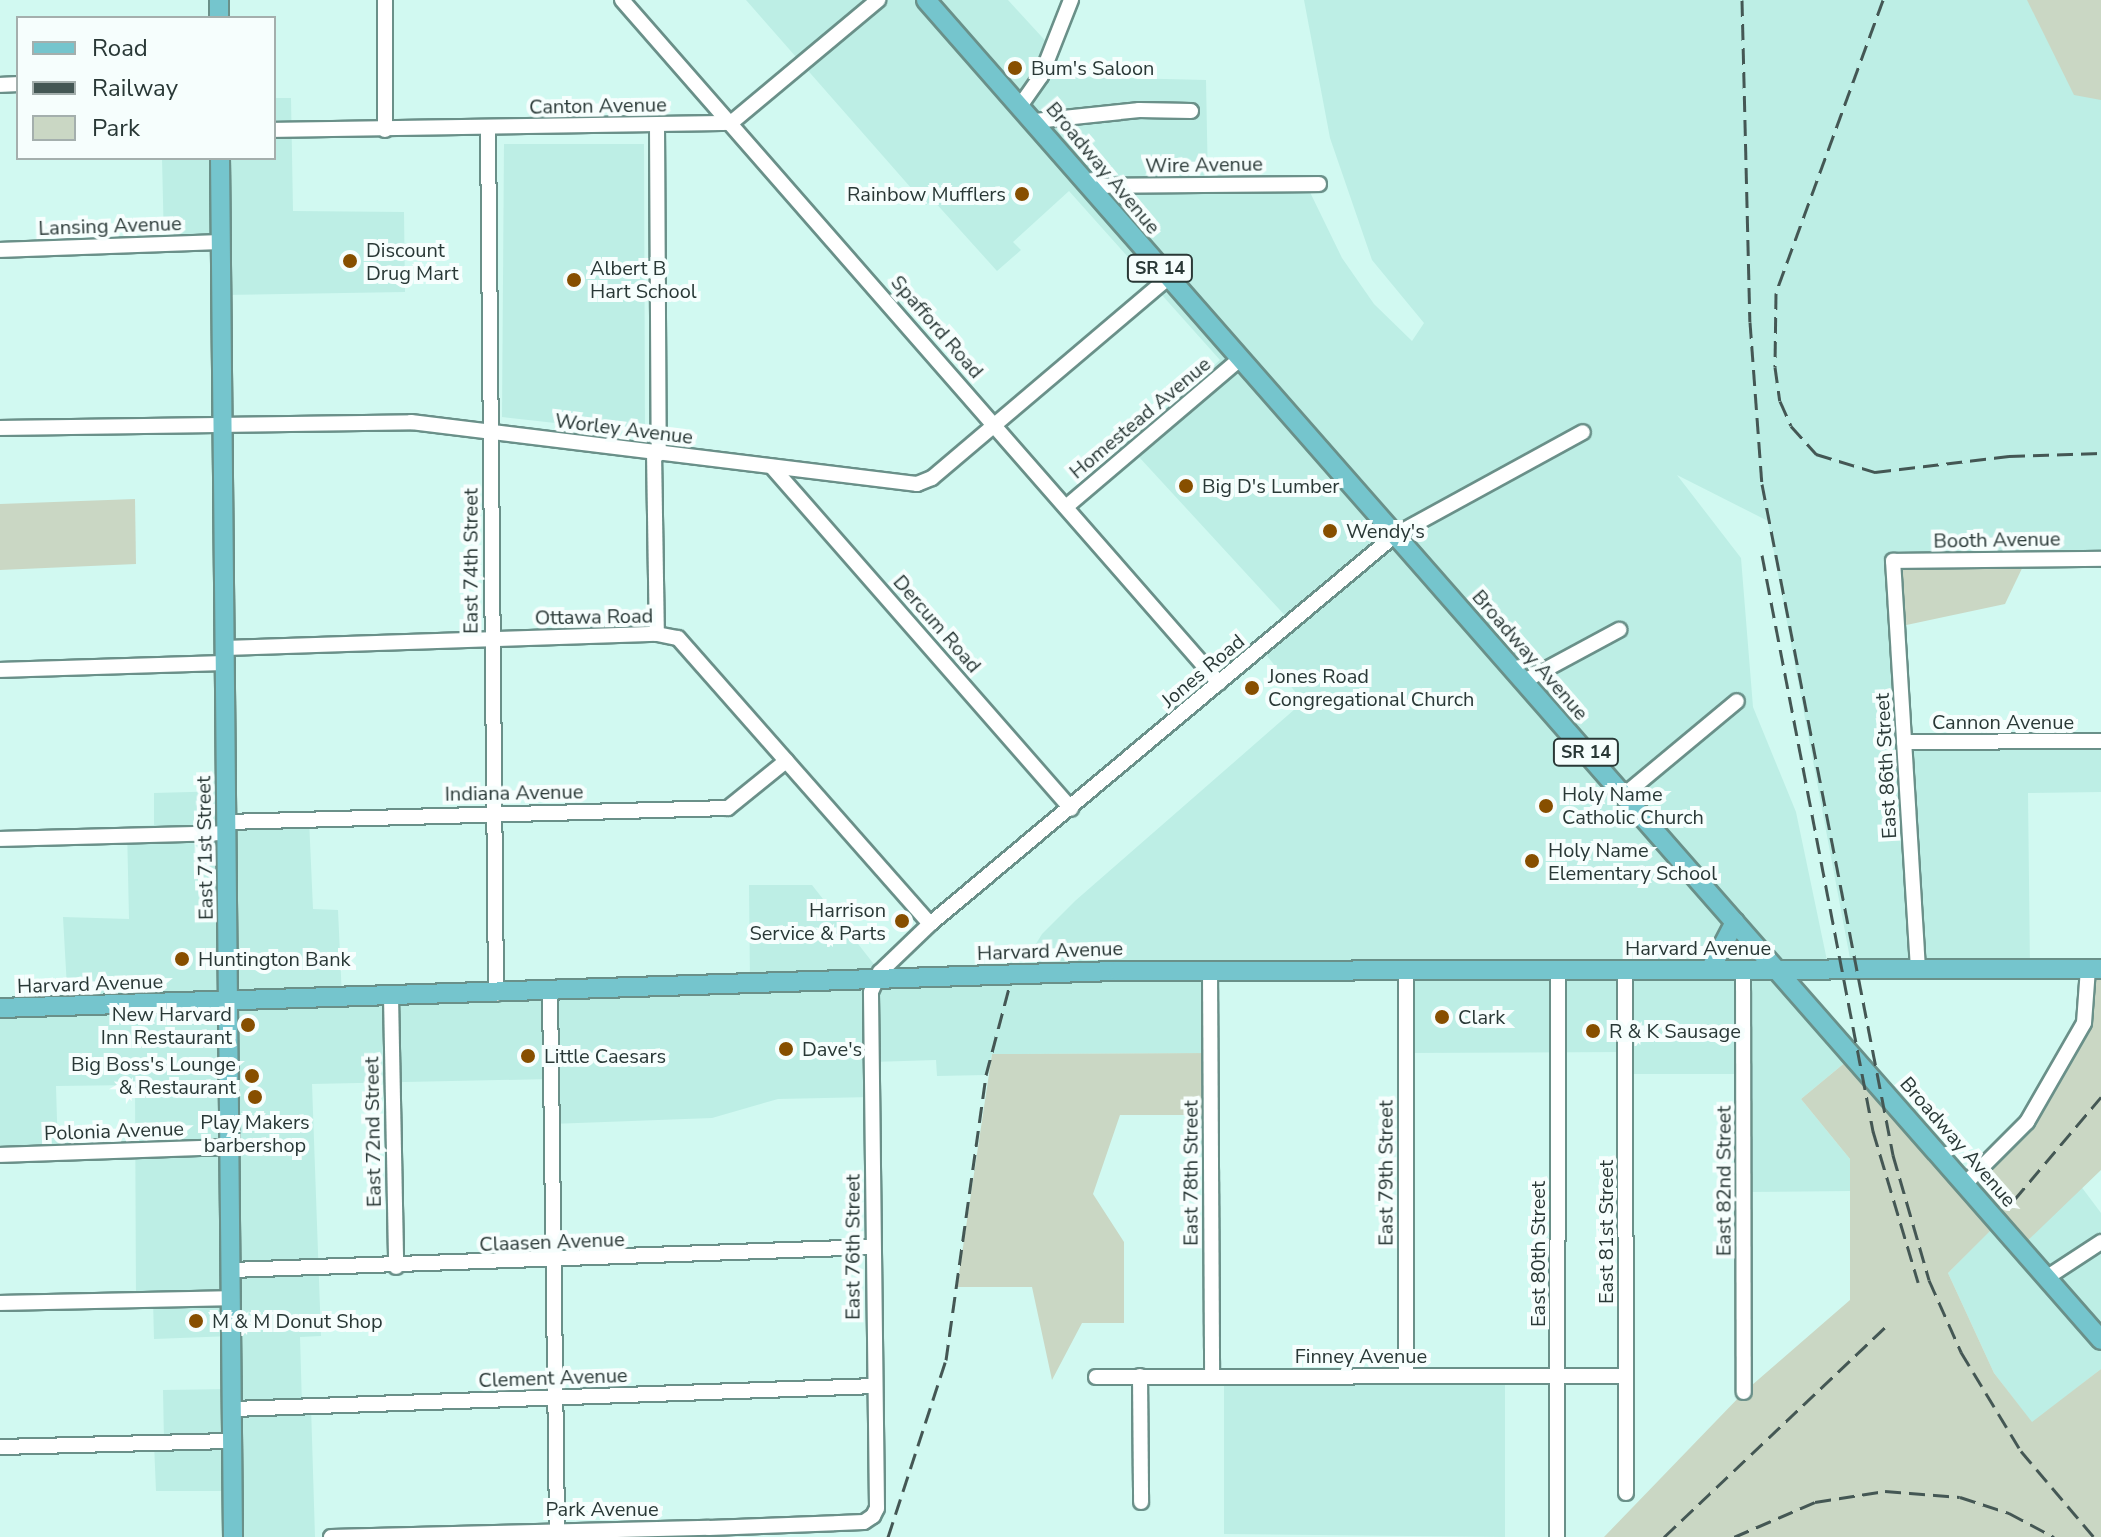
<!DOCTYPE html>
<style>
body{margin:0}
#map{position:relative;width:2101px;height:1537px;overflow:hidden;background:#d1f9f1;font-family:"Nunito Sans",sans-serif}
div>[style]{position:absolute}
.built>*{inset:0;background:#bdeee5}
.green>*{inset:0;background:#cad7c4}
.roads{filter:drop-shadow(2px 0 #6a9089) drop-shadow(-2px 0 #6a9089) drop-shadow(0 2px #6a9089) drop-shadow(0 -2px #6a9089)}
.minor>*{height:14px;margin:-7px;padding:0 7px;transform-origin:7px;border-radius:7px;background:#fff}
.major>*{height:18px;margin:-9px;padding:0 9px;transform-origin:9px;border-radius:9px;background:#75c5cd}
.rail>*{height:3px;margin-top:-1.5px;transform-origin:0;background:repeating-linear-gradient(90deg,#445754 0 16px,transparent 0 24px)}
.dots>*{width:22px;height:22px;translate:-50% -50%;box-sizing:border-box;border:4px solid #f6fefd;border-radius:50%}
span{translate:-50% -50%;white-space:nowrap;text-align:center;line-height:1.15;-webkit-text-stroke:8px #f6fefd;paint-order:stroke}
.shield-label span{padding:2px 6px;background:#f6fefd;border:2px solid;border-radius:6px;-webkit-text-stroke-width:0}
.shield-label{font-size:18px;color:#293836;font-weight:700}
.poi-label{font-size:20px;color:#293836}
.left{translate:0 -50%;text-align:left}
.right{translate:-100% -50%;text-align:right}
.street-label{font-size:20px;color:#293836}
.legend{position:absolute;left:16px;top:16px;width:260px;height:144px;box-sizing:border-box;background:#f6fefd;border:2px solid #a4afad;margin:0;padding:10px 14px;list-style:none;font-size:24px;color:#293836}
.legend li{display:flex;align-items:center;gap:16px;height:40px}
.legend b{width:40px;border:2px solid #a4afad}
</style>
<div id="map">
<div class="built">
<i style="clip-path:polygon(746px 0,1008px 0,1052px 48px,1041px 76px,1206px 80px,1208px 185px,1306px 184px,1342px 258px,1374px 304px,1412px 341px,1424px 323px,1372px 260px,1330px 138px,1304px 0,2101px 0,2101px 559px,1894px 561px,1904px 742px,2101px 741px,2101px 792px,2028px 793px,2030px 969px,1852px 969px,1768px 521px,1677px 475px,1741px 558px,1753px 707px,1796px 812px,1829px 970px,1779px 970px,1853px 1056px,1801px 1099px,1850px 1159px,1850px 1191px,1744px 1192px,1743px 1074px,1625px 1074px,1624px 1052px,1406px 1053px,1406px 971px,1210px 971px,1210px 1053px,992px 1054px,986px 1075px,937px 1076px,936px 1060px,872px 1062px,872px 1097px,778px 1099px,712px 1118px,551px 1124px,550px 1079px,312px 1084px,321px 1336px,300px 1337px,302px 1406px,311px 1406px,315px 1537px,233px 1537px,233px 1491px,156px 1491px,154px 1443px,164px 1442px,163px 1390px,233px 1389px,232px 1336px,154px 1339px,153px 1300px,136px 1300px,135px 1085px,56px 1086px,58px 1153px,0 1155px,0 1008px,68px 1006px,63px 917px,129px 919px,127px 827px,154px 825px,154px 793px,227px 791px,228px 822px,309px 819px,313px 909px,338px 910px,342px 998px,750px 983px,749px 885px,812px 885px,880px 972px,1012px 983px,1042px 934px,1075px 901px,1303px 702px,1261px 648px,1291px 622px,1139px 457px,1134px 460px,1123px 447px,1220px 360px,1069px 191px,1013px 242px,1021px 250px,997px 271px,933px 200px,926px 205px)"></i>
<i style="clip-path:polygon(274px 98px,291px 98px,293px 211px,404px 212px,405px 292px,222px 295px,221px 242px,164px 244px,162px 158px,274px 158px)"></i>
<i style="clip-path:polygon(504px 144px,644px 144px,645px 433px,502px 417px)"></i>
<i style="clip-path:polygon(2080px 1185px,2101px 1213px,2101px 1369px,2032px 1423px,1994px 1373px,1948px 1273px,1998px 1222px,2021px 1248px)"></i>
<i style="clip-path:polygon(1224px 1376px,1505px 1376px,1505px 1537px,1224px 1534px)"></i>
</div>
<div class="green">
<i style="clip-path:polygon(2027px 0,2101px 0,2101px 100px,2074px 95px)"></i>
<i style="clip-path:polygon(135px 499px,136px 564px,0 570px,0 504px)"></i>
<i style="clip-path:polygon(2026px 560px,2005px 604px,1897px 627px,1893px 561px)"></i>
<i style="clip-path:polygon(2088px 969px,2101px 969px,2101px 1170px,2020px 1248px,1998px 1223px,1948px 1273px,1994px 1373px,2032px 1422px,2101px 1369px,2101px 1537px,1604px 1537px,1744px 1392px,1850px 1300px,1850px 1159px,1801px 1099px,1853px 1056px,1964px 1184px,2027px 1122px,2085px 1023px)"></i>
<i style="clip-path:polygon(1210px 1053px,1210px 1115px,1120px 1115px,1093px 1194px,1124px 1242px,1124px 1323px,1082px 1323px,1052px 1380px,1032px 1287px,957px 1287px,992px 1054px)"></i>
</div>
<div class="roads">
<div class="minor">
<i style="left:385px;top:0;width:130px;rotate:90deg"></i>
<i style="left:622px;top:0;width:907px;rotate:48.84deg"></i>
<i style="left:0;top:85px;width:18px;rotate:-3deg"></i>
<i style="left:1020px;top:106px;width:37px;rotate:-55deg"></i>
<i style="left:1041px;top:76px;width:82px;rotate:-68.5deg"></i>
<i style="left:1035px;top:121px;width:105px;rotate:-6deg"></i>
<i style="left:1139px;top:110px;width:52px;rotate:1.1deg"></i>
<i style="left:657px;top:125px;width:329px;rotate:89.7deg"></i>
<i style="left:488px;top:128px;width:866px;rotate:89.47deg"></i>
<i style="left:274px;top:130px;width:457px;rotate:-0.9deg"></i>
<i style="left:731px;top:123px;width:192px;rotate:-39.9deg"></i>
<i style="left:1088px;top:186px;width:231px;rotate:-0.5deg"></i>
<i style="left:0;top:250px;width:221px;rotate:-2.1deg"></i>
<i style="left:0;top:428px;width:411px;rotate:-0.8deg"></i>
<i style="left:411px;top:422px;width:510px;rotate:6.99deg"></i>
<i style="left:917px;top:484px;width:16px;rotate:-22deg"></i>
<i style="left:932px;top:478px;width:309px;rotate:-40.3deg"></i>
<i style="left:654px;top:452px;width:182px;rotate:89.1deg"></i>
<i style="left:772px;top:467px;width:454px;rotate:48.8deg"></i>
<i style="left:1066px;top:507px;width:228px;rotate:-40.4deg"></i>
<i style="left:225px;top:648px;width:432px;rotate:-1.9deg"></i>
<i style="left:657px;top:634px;width:21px;rotate:11deg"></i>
<i style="left:678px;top:638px;width:381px;rotate:48.6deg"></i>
<i style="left:0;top:670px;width:225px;rotate:-1.8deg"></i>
<i style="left:1526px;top:680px;width:106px;rotate:-28.3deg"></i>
<i style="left:1904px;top:742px;width:197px;rotate:-0.3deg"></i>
<i style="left:1623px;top:796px;width:148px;rotate:-39.8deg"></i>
<i style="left:227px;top:822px;width:501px;rotate:-1.6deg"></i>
<i style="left:728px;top:808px;width:75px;rotate:-39deg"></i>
<i style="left:0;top:839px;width:227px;rotate:-1.5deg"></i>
<i style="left:1918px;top:969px;width:409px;rotate:-93.5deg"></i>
<i style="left:1893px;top:561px;width:208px;rotate:-0.6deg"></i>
<i style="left:1743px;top:970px;width:422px;rotate:89.9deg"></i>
<i style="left:1210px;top:971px;width:405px;rotate:89.7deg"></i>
<i style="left:1406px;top:971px;width:405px;rotate:90deg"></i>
<i style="left:1625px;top:971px;width:522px;rotate:89.89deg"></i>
<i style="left:550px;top:991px;width:538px;rotate:89.25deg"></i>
<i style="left:391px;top:996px;width:271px;rotate:88.9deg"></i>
<i style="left:0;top:1155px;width:229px;rotate:-2deg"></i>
<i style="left:1965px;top:1184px;width:88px;rotate:-45deg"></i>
<i style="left:2027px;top:1122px;width:114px;rotate:-60.1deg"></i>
<i style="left:2084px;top:1023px;width:54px;rotate:-85.8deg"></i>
<i style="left:231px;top:1270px;width:642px;rotate:-2.05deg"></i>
<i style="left:2046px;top:1278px;width:66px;rotate:-33.2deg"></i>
<i style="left:0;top:1303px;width:232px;rotate:-1.2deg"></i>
<i style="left:1140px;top:1376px;width:126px;rotate:89.5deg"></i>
<i style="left:1096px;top:1377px;width:530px;rotate:-0.11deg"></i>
<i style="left:233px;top:1409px;width:641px;rotate:-2.05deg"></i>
<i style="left:0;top:1447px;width:233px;rotate:-1.5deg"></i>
<i style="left:331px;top:1537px;width:378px;rotate:-1.4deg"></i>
<i style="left:709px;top:1528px;width:155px;rotate:-2.2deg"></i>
<i style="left:864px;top:1522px;width:11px;rotate:-34deg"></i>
<i style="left:873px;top:1516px;width:9px;rotate:-63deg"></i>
<i style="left:877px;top:1508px;width:516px;rotate:-90.67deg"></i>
<i style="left:871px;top:992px;width:22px;rotate:-66deg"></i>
<i style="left:880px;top:972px;width:69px;rotate:-43.8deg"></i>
<i style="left:930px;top:924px;width:606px;rotate:-39.91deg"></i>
<i style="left:1395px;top:535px;width:214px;rotate:-28.7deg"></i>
<i style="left:1557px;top:1537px;width:566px;rotate:-89.9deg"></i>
</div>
<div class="major">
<i style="left:219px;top:0;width:18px;rotate:90deg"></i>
<i style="left:926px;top:0;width:1782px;rotate:48.75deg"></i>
<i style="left:220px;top:158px;width:1379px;rotate:89.46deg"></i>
<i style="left:1710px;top:970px;width:54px;rotate:-62.5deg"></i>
<i style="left:0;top:1008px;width:1119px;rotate:-1.9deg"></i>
<i style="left:1118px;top:971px;width:983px;rotate:-0.12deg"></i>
</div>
</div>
<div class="rail">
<i style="left:1742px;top:0;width:322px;rotate:88.6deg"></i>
<i style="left:1750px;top:322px;width:162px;rotate:85.8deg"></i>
<i style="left:1762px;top:484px;width:684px;rotate:78.95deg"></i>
<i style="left:1893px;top:1155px;width:130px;rotate:73.9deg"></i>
<i style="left:1929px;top:1280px;width:79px;rotate:66deg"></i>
<i style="left:1961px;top:1352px;width:116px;rotate:58.8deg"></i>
<i style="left:2021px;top:1451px;width:113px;rotate:49.7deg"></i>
<i style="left:1883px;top:0;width:312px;rotate:110.1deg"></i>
<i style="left:1776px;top:293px;width:74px;rotate:90.8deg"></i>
<i style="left:1775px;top:367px;width:34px;rotate:82deg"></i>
<i style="left:1780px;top:401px;width:27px;rotate:66deg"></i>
<i style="left:1791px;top:426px;width:38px;rotate:48deg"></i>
<i style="left:1816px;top:454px;width:62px;rotate:17deg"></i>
<i style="left:1875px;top:472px;width:135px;rotate:-6.8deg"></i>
<i style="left:2009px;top:456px;width:92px;rotate:-1.9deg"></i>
<i style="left:1762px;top:555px;width:587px;rotate:79.09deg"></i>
<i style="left:1873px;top:1131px;width:158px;rotate:73.4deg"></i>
<i style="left:2014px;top:1200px;width:135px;rotate:-49.8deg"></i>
<i style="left:888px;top:1537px;width:186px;rotate:-71.9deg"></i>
<i style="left:946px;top:1360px;width:288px;rotate:-82deg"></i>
<i style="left:986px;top:1075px;width:90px;rotate:-75.2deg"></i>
<i style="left:1664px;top:1537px;width:306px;rotate:-43.5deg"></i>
<i style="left:1734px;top:1537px;width:88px;rotate:-23.4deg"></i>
<i style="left:1815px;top:1502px;width:71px;rotate:-8.9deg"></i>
<i style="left:1885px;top:1491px;width:75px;rotate:4.6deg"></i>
<i style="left:1960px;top:1497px;width:52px;rotate:18.1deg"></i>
<i style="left:2009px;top:1513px;width:51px;rotate:28.1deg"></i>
</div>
<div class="dots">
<i style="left:1015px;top:68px;background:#874f00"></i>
<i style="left:1022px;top:194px;background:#874f00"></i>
<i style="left:350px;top:261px;background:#874f00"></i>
<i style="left:574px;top:280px;background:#874f00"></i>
<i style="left:1186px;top:486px;background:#874f00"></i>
<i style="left:1330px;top:531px;background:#874f00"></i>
<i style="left:1252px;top:688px;background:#874f00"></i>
<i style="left:1546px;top:806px;background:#874f00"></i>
<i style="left:1532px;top:861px;background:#874f00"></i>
<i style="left:902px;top:921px;background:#874f00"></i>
<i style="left:182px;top:959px;background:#874f00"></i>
<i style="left:1442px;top:1017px;background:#874f00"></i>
<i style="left:248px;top:1025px;background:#874f00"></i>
<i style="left:1593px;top:1031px;background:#874f00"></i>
<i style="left:786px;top:1049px;background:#874f00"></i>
<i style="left:528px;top:1056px;background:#874f00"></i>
<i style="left:252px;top:1076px;background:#874f00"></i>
<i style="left:255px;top:1097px;background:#874f00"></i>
<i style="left:196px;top:1321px;background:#874f00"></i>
</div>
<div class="shield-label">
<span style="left:1160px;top:268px">SR 14</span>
<span style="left:1586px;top:752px">SR 14</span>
</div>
<div class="poi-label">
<span class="left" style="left:1031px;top:68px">Bum's Saloon</span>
<span class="right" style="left:1006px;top:194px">Rainbow Mufflers</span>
<span class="left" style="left:366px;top:262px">Discount<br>Drug Mart</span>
<span class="left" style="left:590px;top:280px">Albert B<br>Hart School</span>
<span class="left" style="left:1202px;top:486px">Big D's Lumber</span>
<span class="left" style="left:1346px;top:531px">Wendy's</span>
<span class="left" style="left:1268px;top:688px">Jones Road<br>Congregational Church</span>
<span class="left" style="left:1562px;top:806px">Holy Name<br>Catholic Church</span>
<span class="left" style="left:1548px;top:862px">Holy Name<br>Elementary School</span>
<span class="right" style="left:886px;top:922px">Harrison<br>Service &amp; Parts</span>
<span class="left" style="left:198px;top:959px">Huntington Bank</span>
<span class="right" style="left:232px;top:1026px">New Harvard<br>Inn Restaurant</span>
<span class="left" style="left:1458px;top:1017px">Clark</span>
<span class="left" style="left:1609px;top:1031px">R &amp; K Sausage</span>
<span class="left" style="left:802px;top:1049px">Dave's</span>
<span class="left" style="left:544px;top:1056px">Little Caesars</span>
<span class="right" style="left:236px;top:1076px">Big Boss's Lounge<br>&amp; Restaurant</span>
<span style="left:255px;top:1134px">Play Makers<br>barbershop</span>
<span class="left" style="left:212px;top:1321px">M &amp; M Donut Shop</span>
</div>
<div class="street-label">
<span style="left:598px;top:106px;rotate:-1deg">Canton Avenue</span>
<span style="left:1204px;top:165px;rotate:-1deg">Wire Avenue</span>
<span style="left:1103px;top:168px;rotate:50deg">Broadway Avenue</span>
<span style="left:110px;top:226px;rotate:-2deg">Lansing Avenue</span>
<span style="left:937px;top:327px;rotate:49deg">Spafford Road</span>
<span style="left:1140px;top:418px;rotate:-40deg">Homestead Avenue</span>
<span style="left:624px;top:429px;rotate:7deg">Worley Avenue</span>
<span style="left:1997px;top:540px;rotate:-1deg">Booth Avenue</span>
<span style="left:471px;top:561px;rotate:-90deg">East 74th Street</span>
<span style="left:594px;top:617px;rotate:-1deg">Ottawa Road</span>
<span style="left:937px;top:624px;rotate:49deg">Dercum Road</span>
<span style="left:1530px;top:655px;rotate:49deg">Broadway Avenue</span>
<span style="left:1203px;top:671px;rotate:-40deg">Jones Road</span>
<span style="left:2003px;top:722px">Cannon Avenue</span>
<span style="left:1886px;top:766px;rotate:-93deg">East 86th Street</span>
<span style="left:514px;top:793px;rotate:-1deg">Indiana Avenue</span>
<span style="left:205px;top:848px;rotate:-91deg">East 71st Street</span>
<span style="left:1698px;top:948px">Harvard Avenue</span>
<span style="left:1050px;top:951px;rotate:-2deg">Harvard Avenue</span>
<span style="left:90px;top:984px;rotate:-2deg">Harvard Avenue</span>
<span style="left:114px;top:1131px;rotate:-2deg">Polonia Avenue</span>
<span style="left:373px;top:1132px;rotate:-91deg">East 72nd Street</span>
<span style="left:1958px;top:1142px;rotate:49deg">Broadway Avenue</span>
<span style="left:1191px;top:1173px;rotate:-90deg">East 78th Street</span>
<span style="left:1386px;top:1173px;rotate:-90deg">East 79th Street</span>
<span style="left:1724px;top:1181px;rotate:-90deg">East 82nd Street</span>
<span style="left:1606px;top:1232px;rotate:-90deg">East 81st Street</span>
<span style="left:552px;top:1242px;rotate:-2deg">Claasen Avenue</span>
<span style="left:853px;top:1247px;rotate:-90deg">East 76th Street</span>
<span style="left:1538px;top:1254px;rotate:-90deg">East 80th Street</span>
<span style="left:1361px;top:1356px">Finney Avenue</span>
<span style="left:553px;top:1378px;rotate:-2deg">Clement Avenue</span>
<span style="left:602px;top:1509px">Park Avenue</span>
</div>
<ul class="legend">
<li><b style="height:10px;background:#75c5cd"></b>Road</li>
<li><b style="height:10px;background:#445754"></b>Railway</li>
<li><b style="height:22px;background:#cad7c4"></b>Park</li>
</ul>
</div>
